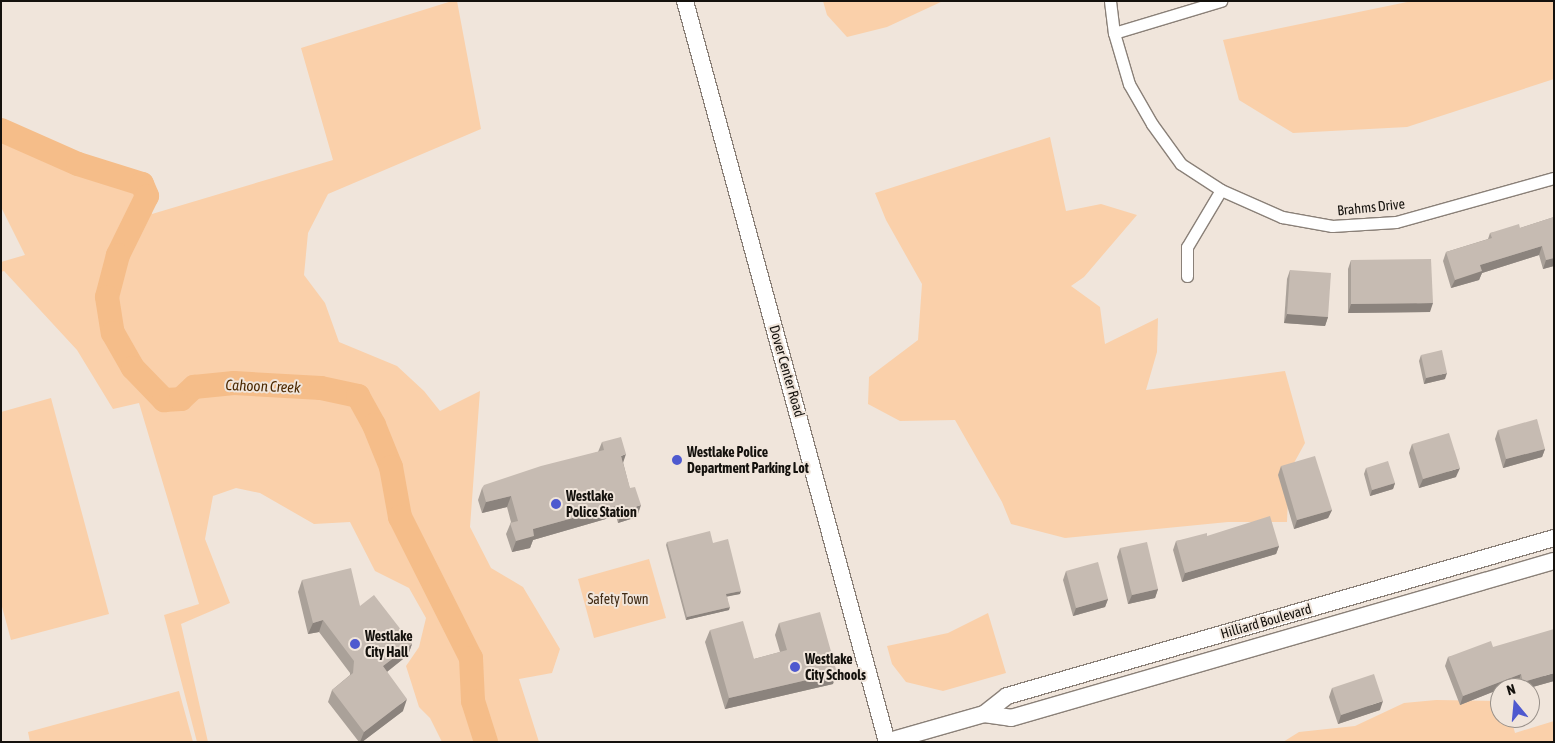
<!DOCTYPE html>
<style>
body{margin:0}
#map{position:relative;width:1555px;height:743px;overflow:hidden;background:#f0e5db;font-family:"Asap Condensed",sans-serif}
div>[style]{position:absolute}
.green>*{inset:0;background:#fad0aa}
.river>*{height:24px;margin:-12px;padding:0 12px;transform-origin:12px;border-radius:12px;background:#f5bd89}
.roads{filter:drop-shadow(1px 0 #8a8078) drop-shadow(-1px 0 #8a8078) drop-shadow(0 1px #8a8078) drop-shadow(0 -1px #8a8078)}
.street>*{height:11px;margin:-5.5px;padding:0 5.5px;transform-origin:5.5px;border-radius:5.5px;background:#fff}
.secondary>*{height:16px;margin:-8px;padding:0 8px;transform-origin:8px;border-radius:8px;background:#fff}
.wall>*{inset:0;background:#aaa199}
.shaded-wall>*{inset:0;background:#8b837d}
.building>*{inset:0;background:#c6bbb2}
.dots>*{width:14px;height:14px;translate:-50% -50%;box-sizing:border-box;border:2px solid #f0e5db;border-radius:50%}
span{translate:-50% -50%;white-space:nowrap;text-align:center;line-height:1.15;-webkit-text-stroke:4px #f0e5db;paint-order:stroke}
.street-label{font-size:14px;color:#14110d}
.poi-label{font-size:14px;color:#14110d;font-weight:700}
.left{translate:0 -50%;text-align:left}
.park-label{font-size:14px;color:#402a13}
.water-label{font-size:15px;color:#4b2800;font-style:italic}
.frame{position:absolute;inset:0;border:2px solid #14110d;pointer-events:none}
.north{position:absolute;left:1490px;top:678px;width:50px;height:50px;box-sizing:border-box;background:#f0e5db;border:1px solid #989089;border-radius:50%;rotate:343deg;font-size:14px;font-weight:700;line-height:20px;text-align:center;color:#14110d}
.north::after{content:'';display:block;margin:auto;width:18px;height:22px;background:#4e59cf;clip-path:polygon(50% 0,100% 100%,50% 72%,0 100%)}
</style>
<div id="map">
<div class="green">
<i style="clip-path:polygon(452px 1px,457px 1px,481px 129px,328px 194px,308px 233px,304px 275px,325px 303px,339px 342px,397px 366px,424px 391px,440px 411px,480px 391px,470px 527px,491px 568px,523px 587px,560px 649px,552px 673px,519px 679px,539px 742px,442px 742px,430px 718px,419px 707px,406px 666px,419px 647px,426px 618px,409px 588px,375px 571px,350px 522px,314px 524px,260px 493px,236px 488px,213px 496px,205px 539px,230px 603px,181px 624px,208px 742px,197px 742px,164px 615px,199px 604px,139px 403px,113px 409px,77px 350px,4px 271px,1px 272px,1px 262px,25px 255px,1px 207px,1px 129px,78px 164px,142px 184px,152px 214px,333px 160px,301px 48px)"></i>
<i style="clip-path:polygon(823px 1px,943px 1px,887px 27px,847px 37px,827px 15px)"></i>
<i style="clip-path:polygon(1412px 1px,1554px 1px,1554px 79px,1407px 127px,1293px 133px,1239px 100px,1223px 40px)"></i>
<i style="clip-path:polygon(1050px 137px,1066px 211px,1101px 204px,1137px 215px,1084px 277px,1071px 286px,1100px 307px,1105px 344px,1158px 318px,1157px 352px,1146px 390px,1285px 371px,1305px 443px,1289px 472px,1287px 522px,1228px 522px,1065px 538px,1011px 524px,1002px 502px,955px 420px,900px 421px,868px 404px,869px 377px,918px 340px,922px 284px,886px 220px,875px 193px)"></i>
<i style="clip-path:polygon(51px 398px,109px 614px,11px 640px,1px 603px,1px 412px)"></i>
<i style="clip-path:polygon(649px 559px,666px 618px,594px 638px,578px 579px)"></i>
<i style="clip-path:polygon(988px 613px,1006px 673px,943px 691px,906px 682px,892px 664px,887px 646px,948px 633px)"></i>
<i style="clip-path:polygon(179px 691px,193px 742px,30px 742px,28px 732px)"></i>
<i style="clip-path:polygon(1436px 700px,1500px 701px,1500px 718px,1511px 718px,1515px 733px,1554px 721px,1554px 742px,1283px 742px,1299px 732px,1355px 726px,1404px 703px)"></i>
</div>
<div class="river">
<i style="left:1px;top:130px;width:84px;rotate:23.8deg"></i>
<i style="left:78px;top:164px;width:67px;rotate:17.4deg"></i>
<i style="left:142px;top:184px;width:13px;rotate:67deg"></i>
<i style="left:147px;top:196px;width:66px;rotate:116.2deg"></i>
<i style="left:118px;top:255px;width:43px;rotate:104.7deg"></i>
<i style="left:107px;top:297px;width:36px;rotate:81deg"></i>
<i style="left:113px;top:333px;width:40px;rotate:60.3deg"></i>
<i style="left:133px;top:368px;width:45px;rotate:45.9deg"></i>
<i style="left:164px;top:400px;width:17px;rotate:-3deg"></i>
<i style="left:181px;top:399px;width:18px;rotate:-43deg"></i>
<i style="left:194px;top:387px;width:40px;rotate:-5.7deg"></i>
<i style="left:234px;top:383px;width:87px;rotate:3.3deg"></i>
<i style="left:321px;top:388px;width:38px;rotate:12deg"></i>
<i style="left:358px;top:396px;width:33px;rotate:61deg"></i>
<i style="left:374px;top:425px;width:45px;rotate:68deg"></i>
<i style="left:391px;top:467px;width:51px;rotate:79.8deg"></i>
<i style="left:400px;top:517px;width:158px;rotate:63.3deg"></i>
<i style="left:471px;top:658px;width:43px;rotate:87.3deg"></i>
<i style="left:473px;top:701px;width:43px;rotate:72.4deg"></i>
</div>
<div class="roads">
<div class="street">
<i style="left:1110px;top:1px;width:32px;rotate:83deg"></i>
<i style="left:1114px;top:33px;width:53px;rotate:73.6deg"></i>
<i style="left:1129px;top:84px;width:46px;rotate:60.1deg"></i>
<i style="left:1152px;top:124px;width:49px;rotate:54.1deg"></i>
<i style="left:1181px;top:164px;width:48px;rotate:33deg"></i>
<i style="left:1221px;top:190px;width:67px;rotate:23.9deg"></i>
<i style="left:1282px;top:217px;width:51px;rotate:10.2deg"></i>
<i style="left:1332px;top:226px;width:64px;rotate:-3.6deg"></i>
<i style="left:1396px;top:222px;width:164px;rotate:-15.6deg"></i>
<i style="left:1114px;top:33px;width:112px;rotate:-16.7deg"></i>
<i style="left:1187px;top:276px;width:29px;rotate:-90deg"></i>
<i style="left:1187px;top:247px;width:66px;rotate:-59.2deg"></i>
</div>
<div class="secondary">
<i style="left:685px;top:1px;width:768px;rotate:74.75deg"></i>
<i style="left:984px;top:714px;width:27px;rotate:8deg"></i>
<i style="left:1011px;top:718px;width:565px;rotate:-16.13deg"></i>
<i style="left:886px;top:742px;width:102px;rotate:-15.9deg"></i>
<i style="left:984px;top:714px;width:29px;rotate:-38deg"></i>
<i style="left:1007px;top:696px;width:569px;rotate:-16.11deg"></i>
</div>
</div>
<div class="wall">
<i style="clip-path:polygon(1554px 217px,1554px 266px,1543px 269px,1539px 255px,1482px 273px,1479px 280px,1451px 288px,1443px 261px,1446px 252px,1488px 239px,1490px 233px,1520px 228px)"></i>
<i style="clip-path:polygon(1351px 260px,1430px 312px,1348px 313px,1348px 269px)"></i>
<i style="clip-path:polygon(1290px 270px,1328px 317px,1325px 326px,1284px 323px,1287px 279px)"></i>
<i style="clip-path:polygon(1421px 355px,1445px 379px,1424px 384px,1419px 361px)"></i>
<i style="clip-path:polygon(1498px 430px,1545px 449px,1542px 457px,1503px 468px,1495px 439px)"></i>
<i style="clip-path:polygon(602px 442px,623px 462px,637px 517px,618px 523px,616px 516px,533px 540px,530px 548px,512px 552px,506px 534px,511px 522px,507px 507px,482px 513px,478px 500px,482px 488px,598px 452px)"></i>
<i style="clip-path:polygon(1412px 444px,1456px 477px,1419px 488px,1409px 453px)"></i>
<i style="clip-path:polygon(1281px 466px,1332px 510px,1328px 518px,1294px 529px,1278px 475px)"></i>
<i style="clip-path:polygon(1366px 468px,1395px 483px,1393px 489px,1370px 496px,1364px 474px)"></i>
<i style="clip-path:polygon(1207px 536px,1279px 546px,1276px 554px,1182px 582px,1173px 550px,1176px 541px)"></i>
<i style="clip-path:polygon(667px 542px,713px 543px,740px 594px,727px 596px,729px 610px,686px 620px,666px 545px)"></i>
<i style="clip-path:polygon(1120px 548px,1158px 589px,1155px 598px,1128px 604px,1117px 557px)"></i>
<i style="clip-path:polygon(1066px 571px,1108px 599px,1105px 607px,1073px 616px,1063px 580px)"></i>
<i style="clip-path:polygon(302px 580px,360px 606px,412px 644px,408px 655px,387px 672px,403px 711px,362px 742px,359px 742px,328px 702px,332px 690px,350px 675px,350px 673px,319px 632px,308px 634px,298px 592px)"></i>
<i style="clip-path:polygon(779px 623px,833px 684px,725px 709px,705px 642px,710px 630px,754px 659px,780px 652px,775px 635px)"></i>
<i style="clip-path:polygon(1493px 647px,1554px 681px,1529px 688px,1519px 688px,1518px 683px,1504px 688px,1500px 688px,1500px 689px,1460px 705px,1445px 666px,1448px 657px)"></i>
<i style="clip-path:polygon(1332px 688px,1380px 710px,1338px 724px,1329px 697px)"></i>
</div>
<div class="shaded-wall">
<i style="clip-path:polygon(1542px 246px,1539px 255px,1482px 273px,1479px 280px,1451px 288px,1455px 280px,1480px 265px)"></i>
<i style="clip-path:polygon(1554px 258px,1554px 266px,1543px 269px,1546px 260px)"></i>
<i style="clip-path:polygon(1433px 303px,1430px 312px,1348px 313px,1351px 304px)"></i>
<i style="clip-path:polygon(1287px 314px,1328px 317px,1325px 326px,1284px 323px)"></i>
<i style="clip-path:polygon(1447px 373px,1445px 379px,1424px 384px,1426px 378px)"></i>
<i style="clip-path:polygon(1545px 449px,1542px 457px,1503px 468px,1506px 459px)"></i>
<i style="clip-path:polygon(626px 454px,622px 466px,621px 456px)"></i>
<i style="clip-path:polygon(1460px 468px,1456px 477px,1419px 488px,1423px 479px)"></i>
<i style="clip-path:polygon(1395px 483px,1393px 489px,1370px 496px,1372px 490px)"></i>
<i style="clip-path:polygon(511px 496px,507px 507px,482px 513px,486px 502px)"></i>
<i style="clip-path:polygon(620px 505px,616px 516px,533px 540px,530px 548px,512px 552px,516px 541px,533px 529px)"></i>
<i style="clip-path:polygon(641px 505px,637px 517px,618px 523px,622px 511px)"></i>
<i style="clip-path:polygon(1332px 510px,1328px 518px,1294px 529px,1297px 520px)"></i>
<i style="clip-path:polygon(1279px 546px,1276px 554px,1182px 582px,1185px 573px)"></i>
<i style="clip-path:polygon(1158px 589px,1155px 598px,1128px 604px,1132px 595px)"></i>
<i style="clip-path:polygon(741px 591px,740px 594px,725px 597px,726px 594px)"></i>
<i style="clip-path:polygon(1108px 599px,1105px 607px,1073px 616px,1076px 608px)"></i>
<i style="clip-path:polygon(730px 607px,729px 610px,686px 620px,687px 617px)"></i>
<i style="clip-path:polygon(323px 620px,319px 632px,308px 634px,313px 623px)"></i>
<i style="clip-path:polygon(412px 644px,408px 655px,379px 678px,383px 666px)"></i>
<i style="clip-path:polygon(837px 673px,833px 684px,725px 709px,729px 698px)"></i>
<i style="clip-path:polygon(1554px 673px,1554px 681px,1529px 688px,1521px 688px,1523px 682px)"></i>
<i style="clip-path:polygon(1521px 674px,1518px 683px,1504px 688px,1500px 688px,1500px 689px,1460px 705px,1463px 696px)"></i>
<i style="clip-path:polygon(407px 699px,403px 711px,362px 742px,360px 742px,364px 732px)"></i>
<i style="clip-path:polygon(1383px 701px,1380px 710px,1338px 724px,1341px 715px)"></i>
</div>
<div class="building">
<i style="clip-path:polygon(1554px 217px,1554px 258px,1546px 260px,1542px 246px,1480px 265px,1482px 271px,1455px 280px,1446px 252px,1492px 238px,1490px 233px,1519px 224px,1520px 228px)"></i>
<i style="clip-path:polygon(1431px 259px,1433px 303px,1351px 304px,1351px 260px)"></i>
<i style="clip-path:polygon(1290px 270px,1331px 273px,1328px 317px,1287px 314px)"></i>
<i style="clip-path:polygon(1442px 350px,1447px 373px,1426px 378px,1421px 355px)"></i>
<i style="clip-path:polygon(1537px 419px,1545px 449px,1506px 459px,1498px 430px)"></i>
<i style="clip-path:polygon(1449px 433px,1460px 468px,1423px 479px,1412px 444px)"></i>
<i style="clip-path:polygon(621px 437px,626px 454px,621px 456px,630px 488px,635px 487px,641px 505px,622px 511px,620px 505px,533px 529px,534px 536px,516px 541px,510px 523px,518px 521px,511px 496px,486px 502px,482px 488px,484px 485px,541px 466px,604px 450px,602px 442px)"></i>
<i style="clip-path:polygon(1315px 456px,1332px 510px,1297px 520px,1281px 466px)"></i>
<i style="clip-path:polygon(1388px 461px,1395px 483px,1372px 490px,1366px 468px)"></i>
<i style="clip-path:polygon(1270px 516px,1279px 546px,1185px 573px,1176px 541px,1207px 533px,1207px 536px)"></i>
<i style="clip-path:polygon(710px 531px,713px 543px,728px 539px,741px 591px,726px 594px,730px 607px,687px 617px,667px 542px)"></i>
<i style="clip-path:polygon(1147px 542px,1158px 589px,1132px 595px,1120px 548px)"></i>
<i style="clip-path:polygon(1098px 562px,1108px 599px,1076px 608px,1066px 571px)"></i>
<i style="clip-path:polygon(351px 568px,360px 606px,374px 595px,412px 644px,383px 666px,407px 699px,364px 732px,332px 690px,353px 673px,354px 661px,323px 620px,313px 623px,302px 580px)"></i>
<i style="clip-path:polygon(820px 612px,837px 673px,729px 698px,710px 630px,743px 621px,754px 659px,787px 650px,779px 623px)"></i>
<i style="clip-path:polygon(1554px 629px,1554px 673px,1523px 682px,1521px 674px,1463px 696px,1448px 657px,1491px 641px,1493px 647px)"></i>
<i style="clip-path:polygon(1374px 674px,1383px 701px,1341px 715px,1332px 688px)"></i>
</div>
<div class="dots">
<i style="left:677px;top:460px;background:#4e59cf"></i>
<i style="left:556px;top:504px;background:#4e59cf"></i>
<i style="left:355px;top:644px;background:#4e59cf"></i>
<i style="left:795px;top:667px;background:#4e59cf"></i>
</div>
<div class="street-label">
<span style="left:1371px;top:207px;rotate:-6deg">Brahms Drive</span>
<span style="left:787px;top:371px;rotate:74deg">Dover Center Road</span>
<span style="left:1266px;top:621px;rotate:-16deg">Hilliard Boulevard</span>
</div>
<div class="poi-label">
<span class="left" style="left:687px;top:460px">Westlake Police<br>Department Parking Lot</span>
<span class="left" style="left:566px;top:504px">Westlake<br>Police Station</span>
<span class="left" style="left:365px;top:644px">Westlake<br>City Hall</span>
<span class="left" style="left:805px;top:667px">Westlake<br>City Schools</span>
</div>
<div class="park-label">
<span style="left:618px;top:599px">Safety Town</span>
</div>
<div class="water-label">
<span style="left:263px;top:386px;rotate:2deg">Cahoon Creek</span>
</div>
<div class="frame"></div>
<div class="north">N</div>
</div>
